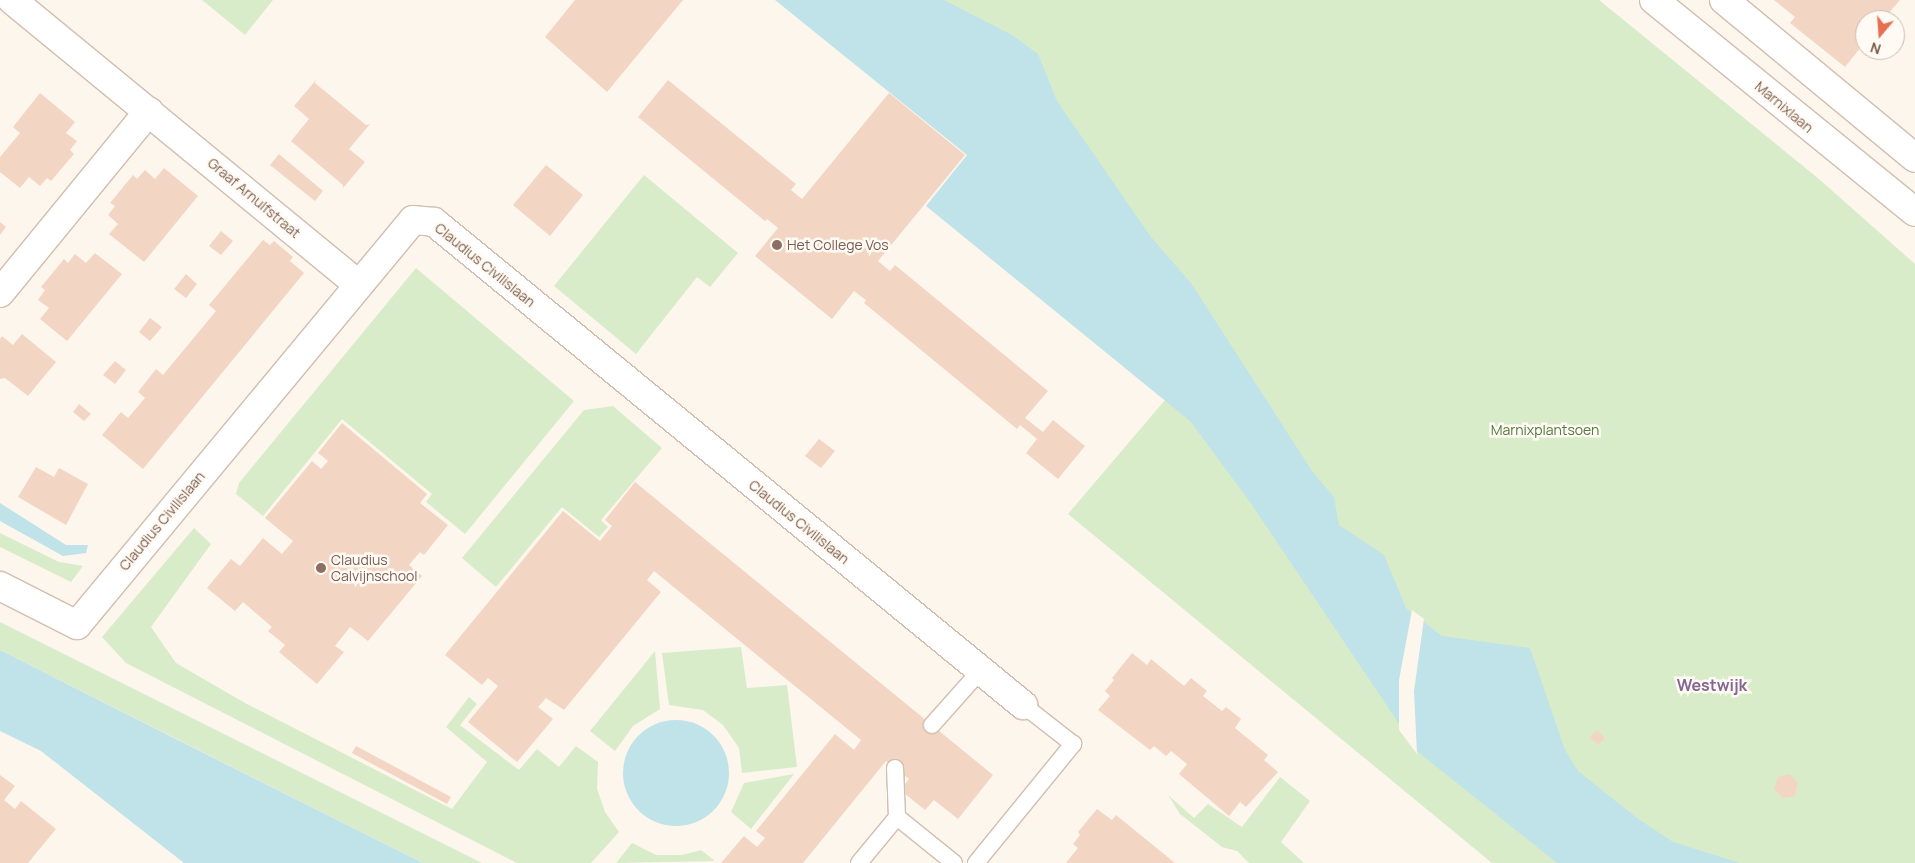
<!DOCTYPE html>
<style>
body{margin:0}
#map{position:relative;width:1915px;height:863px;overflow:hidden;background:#fdf6ec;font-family:Manrope,sans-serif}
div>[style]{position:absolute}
.green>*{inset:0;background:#d8ecc9}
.water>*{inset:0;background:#bfe3e8}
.round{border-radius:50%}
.pier>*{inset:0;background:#fdf6ec}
.building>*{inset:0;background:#f3d5c3}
.roads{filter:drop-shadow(1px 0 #d1beb0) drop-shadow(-1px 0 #d1beb0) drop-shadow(0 1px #d1beb0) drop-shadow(0 -1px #d1beb0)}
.service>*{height:16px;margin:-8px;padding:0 8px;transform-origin:8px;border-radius:8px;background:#fff}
.minor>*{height:28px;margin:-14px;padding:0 14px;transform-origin:14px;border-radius:14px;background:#fff}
.tertiary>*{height:28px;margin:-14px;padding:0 14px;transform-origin:14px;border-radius:14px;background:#fff}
.dots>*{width:14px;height:14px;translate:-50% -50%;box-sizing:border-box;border:2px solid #fffaf3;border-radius:50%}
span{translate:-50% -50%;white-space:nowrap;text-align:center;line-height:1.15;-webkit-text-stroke:5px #fffaf3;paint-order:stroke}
.street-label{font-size:14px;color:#7a5c4d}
.education-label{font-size:14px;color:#785e54}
.left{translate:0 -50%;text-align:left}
.park-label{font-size:14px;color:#537a41}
.quarter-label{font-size:16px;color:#846695;font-weight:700}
.north{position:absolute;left:1855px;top:10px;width:50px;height:50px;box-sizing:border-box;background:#fffaf3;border:1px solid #cabbb1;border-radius:50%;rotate:198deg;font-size:14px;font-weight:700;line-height:20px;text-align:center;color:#7a5c4d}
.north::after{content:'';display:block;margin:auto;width:18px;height:22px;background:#e76f51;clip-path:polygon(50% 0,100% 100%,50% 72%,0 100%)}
</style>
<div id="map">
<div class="green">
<i style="clip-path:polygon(202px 0,273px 0,245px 35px)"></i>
<i style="clip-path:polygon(877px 0,1599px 0,1819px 179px,1915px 264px,1915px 863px,1492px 863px,1068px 514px,1165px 400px,1191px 283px)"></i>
<i style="clip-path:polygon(644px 175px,738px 253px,710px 287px,697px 277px,636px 354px,554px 286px)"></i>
<i style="clip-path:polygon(416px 268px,574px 401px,465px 534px,426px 502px,432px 494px,342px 419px,263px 516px,236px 494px,239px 483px)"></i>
<i style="clip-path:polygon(613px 406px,662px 448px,601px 520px,608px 527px,599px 537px,562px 507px,496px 587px,462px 558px,584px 410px)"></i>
<i style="clip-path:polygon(194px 528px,211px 544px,151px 627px,176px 663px,245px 703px,452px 809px,487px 762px,446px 727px,469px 697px,477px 704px,460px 725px,519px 770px,537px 749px,559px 767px,576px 746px,598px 762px,597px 789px,605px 812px,619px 832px,591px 863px,517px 863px,126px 663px,102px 637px)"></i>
<i style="clip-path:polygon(0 533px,59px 562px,83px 566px,71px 582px,0 547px)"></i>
<i style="clip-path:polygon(0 622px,482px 863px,423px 863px,0 650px)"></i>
<i style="clip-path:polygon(741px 647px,747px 688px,787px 685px,797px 767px,742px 773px,739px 748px,723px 725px,703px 710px,669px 705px,662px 653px)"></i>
<i style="clip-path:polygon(655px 651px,660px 709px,633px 726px,615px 751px,590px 731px)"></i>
<i style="clip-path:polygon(794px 774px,751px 829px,731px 812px,744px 783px)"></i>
<i style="clip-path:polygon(1280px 777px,1310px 801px,1281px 842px,1304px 863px,1249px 863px,1237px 851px,1222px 847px,1180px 814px,1168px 795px,1194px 818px,1208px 804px,1242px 827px)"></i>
<i style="clip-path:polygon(632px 843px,656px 855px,682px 855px,701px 850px,715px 861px,616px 863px)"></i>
</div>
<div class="water">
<i style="clip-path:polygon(775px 0,944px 0,1012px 35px,1038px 54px,1057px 101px,1151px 237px,1191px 283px,1312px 471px,1334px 497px,1339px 525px,1384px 555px,1406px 608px,1442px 636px,1530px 648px,1565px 750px,1578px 771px,1637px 818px,1673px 842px,1740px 863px,1557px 863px,1418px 752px,1250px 502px,1190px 421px,926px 206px,967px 155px)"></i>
<i style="clip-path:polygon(0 503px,66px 545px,88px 545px,86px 553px,63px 556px,0 521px)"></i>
<i style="clip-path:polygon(0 650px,170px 736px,423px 863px,184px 863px,41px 751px,0 731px)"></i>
<i class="round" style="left:623px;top:720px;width:106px;height:106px"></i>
</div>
<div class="pier">
<i style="clip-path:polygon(1412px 610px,1424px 619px,1414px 691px,1417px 754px,1399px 730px,1399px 680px)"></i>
</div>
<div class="building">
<i style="clip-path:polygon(575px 0,683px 0,607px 92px,545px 37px)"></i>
<i style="clip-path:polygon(1774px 0,1900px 0,1883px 20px,1865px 20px,1865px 42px,1845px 67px,1790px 23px,1795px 17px)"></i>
<i style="clip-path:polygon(316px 80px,315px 83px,366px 125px,370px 124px,349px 149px,365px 162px,343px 188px,343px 185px,291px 141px,309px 119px,294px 106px)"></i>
<i style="clip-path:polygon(668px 80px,796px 184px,791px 190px,802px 199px,889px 93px,965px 155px,878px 261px,890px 271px,895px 265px,1048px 391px,1025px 418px,1043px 432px,1053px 420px,1085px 446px,1058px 479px,1026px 453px,1037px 439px,1020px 425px,1017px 429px,864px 303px,866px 300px,854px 291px,832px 319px,755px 256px,778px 228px,767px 219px,765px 221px,638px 117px)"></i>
<i style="clip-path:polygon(40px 93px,75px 122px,66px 133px,77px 141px,70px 150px,74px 154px,51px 181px,47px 178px,40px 186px,29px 177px,20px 188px,0 172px,0 157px,20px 133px,13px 127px)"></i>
<i style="clip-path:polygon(279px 154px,323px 191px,315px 201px,270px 165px)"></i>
<i style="clip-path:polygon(546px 165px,583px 195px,550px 236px,513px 205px)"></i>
<i style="clip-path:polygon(164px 168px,198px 196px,144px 262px,109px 234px,118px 224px,108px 215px,115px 206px,110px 203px,133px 175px,137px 179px,145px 170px,155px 179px)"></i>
<i style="clip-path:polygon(0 222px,6px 227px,0 235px)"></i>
<i style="clip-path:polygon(221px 231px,233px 241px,221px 255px,209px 246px)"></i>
<i style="clip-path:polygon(263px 240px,270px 245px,274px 241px,293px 257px,290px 261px,304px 273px,143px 469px,102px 435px,121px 412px,128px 418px,145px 398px,138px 392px,156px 369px,163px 375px,216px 311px,209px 305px)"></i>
<i style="clip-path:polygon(95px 253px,122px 274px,67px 341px,40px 319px,49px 308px,38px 300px,45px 290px,41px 287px,64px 259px,68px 263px,75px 254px,86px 263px)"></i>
<i style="clip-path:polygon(186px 274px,197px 284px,186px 298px,174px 289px)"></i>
<i style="clip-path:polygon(150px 318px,162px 327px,150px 341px,139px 332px)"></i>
<i style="clip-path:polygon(22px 334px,56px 362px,28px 396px,5px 378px,0 379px,0 339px,2px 336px,13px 345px)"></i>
<i style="clip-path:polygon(115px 361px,126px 370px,115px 384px,103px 375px)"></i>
<i style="clip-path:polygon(79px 404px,91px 414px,84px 421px,73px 412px)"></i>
<i style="clip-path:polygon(342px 423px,427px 494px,420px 503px,448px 525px,424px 555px,420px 552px,409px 565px,422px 576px,368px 641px,350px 627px,335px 646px,344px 652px,317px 684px,279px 652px,285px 645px,268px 631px,272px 627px,243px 602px,235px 611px,207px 588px,231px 559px,240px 566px,263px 538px,282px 554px,293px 541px,265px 518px,312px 461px,321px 469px,328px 461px,318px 453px)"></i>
<i style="clip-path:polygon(819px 439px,835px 451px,821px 468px,805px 456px)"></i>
<i style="clip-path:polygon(36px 467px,54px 477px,59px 468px,88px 484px,66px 525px,18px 497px)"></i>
<i style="clip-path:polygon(635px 482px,993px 775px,958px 819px,934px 800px,925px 810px,900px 790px,909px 779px,886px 761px,803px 863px,721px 863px,744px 836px,757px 847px,765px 838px,756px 831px,835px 734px,854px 750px,861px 740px,654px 571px,647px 580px,661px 592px,564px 710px,546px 698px,538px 707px,553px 719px,517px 762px,468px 722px,498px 686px,488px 678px,482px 685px,445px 655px,563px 511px,600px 541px,612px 526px,605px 520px)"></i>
<i style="clip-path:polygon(1132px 653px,1147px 665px,1151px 659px,1184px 686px,1191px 678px,1207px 691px,1203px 696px,1222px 711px,1226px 707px,1241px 719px,1235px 728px,1268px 755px,1264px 760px,1278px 772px,1246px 807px,1240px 802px,1229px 816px,1179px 774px,1187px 764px,1171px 751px,1166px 756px,1154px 746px,1150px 750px,1098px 710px,1110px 696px,1105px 691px,1114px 680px,1112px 678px)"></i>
<i style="clip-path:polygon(1597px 730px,1605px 738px,1598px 745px,1590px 737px)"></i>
<i style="clip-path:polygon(356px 746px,451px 797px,447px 804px,352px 753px)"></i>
<i style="clip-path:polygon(1790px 774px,1798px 783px,1795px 796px,1783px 798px,1774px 789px,1778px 777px)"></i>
<i style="clip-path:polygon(0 775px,15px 786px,4px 800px,15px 809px,21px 801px,56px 829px,28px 863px,0 863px)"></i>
<i style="clip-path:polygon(1097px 809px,1112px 820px,1116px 815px,1175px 863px,1066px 863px,1078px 848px,1073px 844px,1080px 835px,1078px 832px)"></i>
</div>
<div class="roads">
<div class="service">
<i style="left:932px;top:725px;width:74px;rotate:-48.3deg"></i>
<i style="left:897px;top:817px;width:73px;rotate:38.9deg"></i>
<i style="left:859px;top:863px;width:60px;rotate:-50.4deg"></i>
<i style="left:897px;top:817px;width:49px;rotate:-92.3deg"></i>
<i style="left:976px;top:863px;width:154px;rotate:-50.8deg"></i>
<i style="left:1073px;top:744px;width:63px;rotate:-142deg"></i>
</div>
<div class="minor">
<i style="left:12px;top:0;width:448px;rotate:39.4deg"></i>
<i style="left:1724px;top:0;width:248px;rotate:39.6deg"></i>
<i style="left:0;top:293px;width:235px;rotate:-50.7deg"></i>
<i style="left:0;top:586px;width:86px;rotate:26.9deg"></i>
<i style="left:77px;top:625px;width:526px;rotate:-50.32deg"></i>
<i style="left:413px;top:220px;width:21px;rotate:5deg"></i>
<i style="left:434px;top:222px;width:762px;rotate:39.35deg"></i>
</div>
<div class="tertiary">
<i style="left:1654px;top:0;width:336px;rotate:39.1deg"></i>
</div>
</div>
<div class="dots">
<i style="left:777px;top:245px;background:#8d6e63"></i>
<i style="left:321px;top:568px;background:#8d6e63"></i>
</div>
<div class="street-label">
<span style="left:1784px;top:107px;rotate:40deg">Marnixlaan</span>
<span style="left:254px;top:198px;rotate:40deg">Graaf Arnulfstraat</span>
<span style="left:485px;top:265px;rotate:39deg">Claudius Civilislaan</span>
<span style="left:162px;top:521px;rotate:-50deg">Claudius Civilislaan</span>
<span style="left:799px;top:522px;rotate:39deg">Claudius Civilislaan</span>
</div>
<div class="education-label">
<span class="left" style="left:787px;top:245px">Het College Vos</span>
<span class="left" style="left:331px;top:568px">Claudius<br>Calvijnschool</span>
</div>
<div class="park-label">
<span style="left:1545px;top:430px">Marnixplantsoen</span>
</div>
<div class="quarter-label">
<span style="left:1712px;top:685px">Westwijk</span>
</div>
<div class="north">N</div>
</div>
